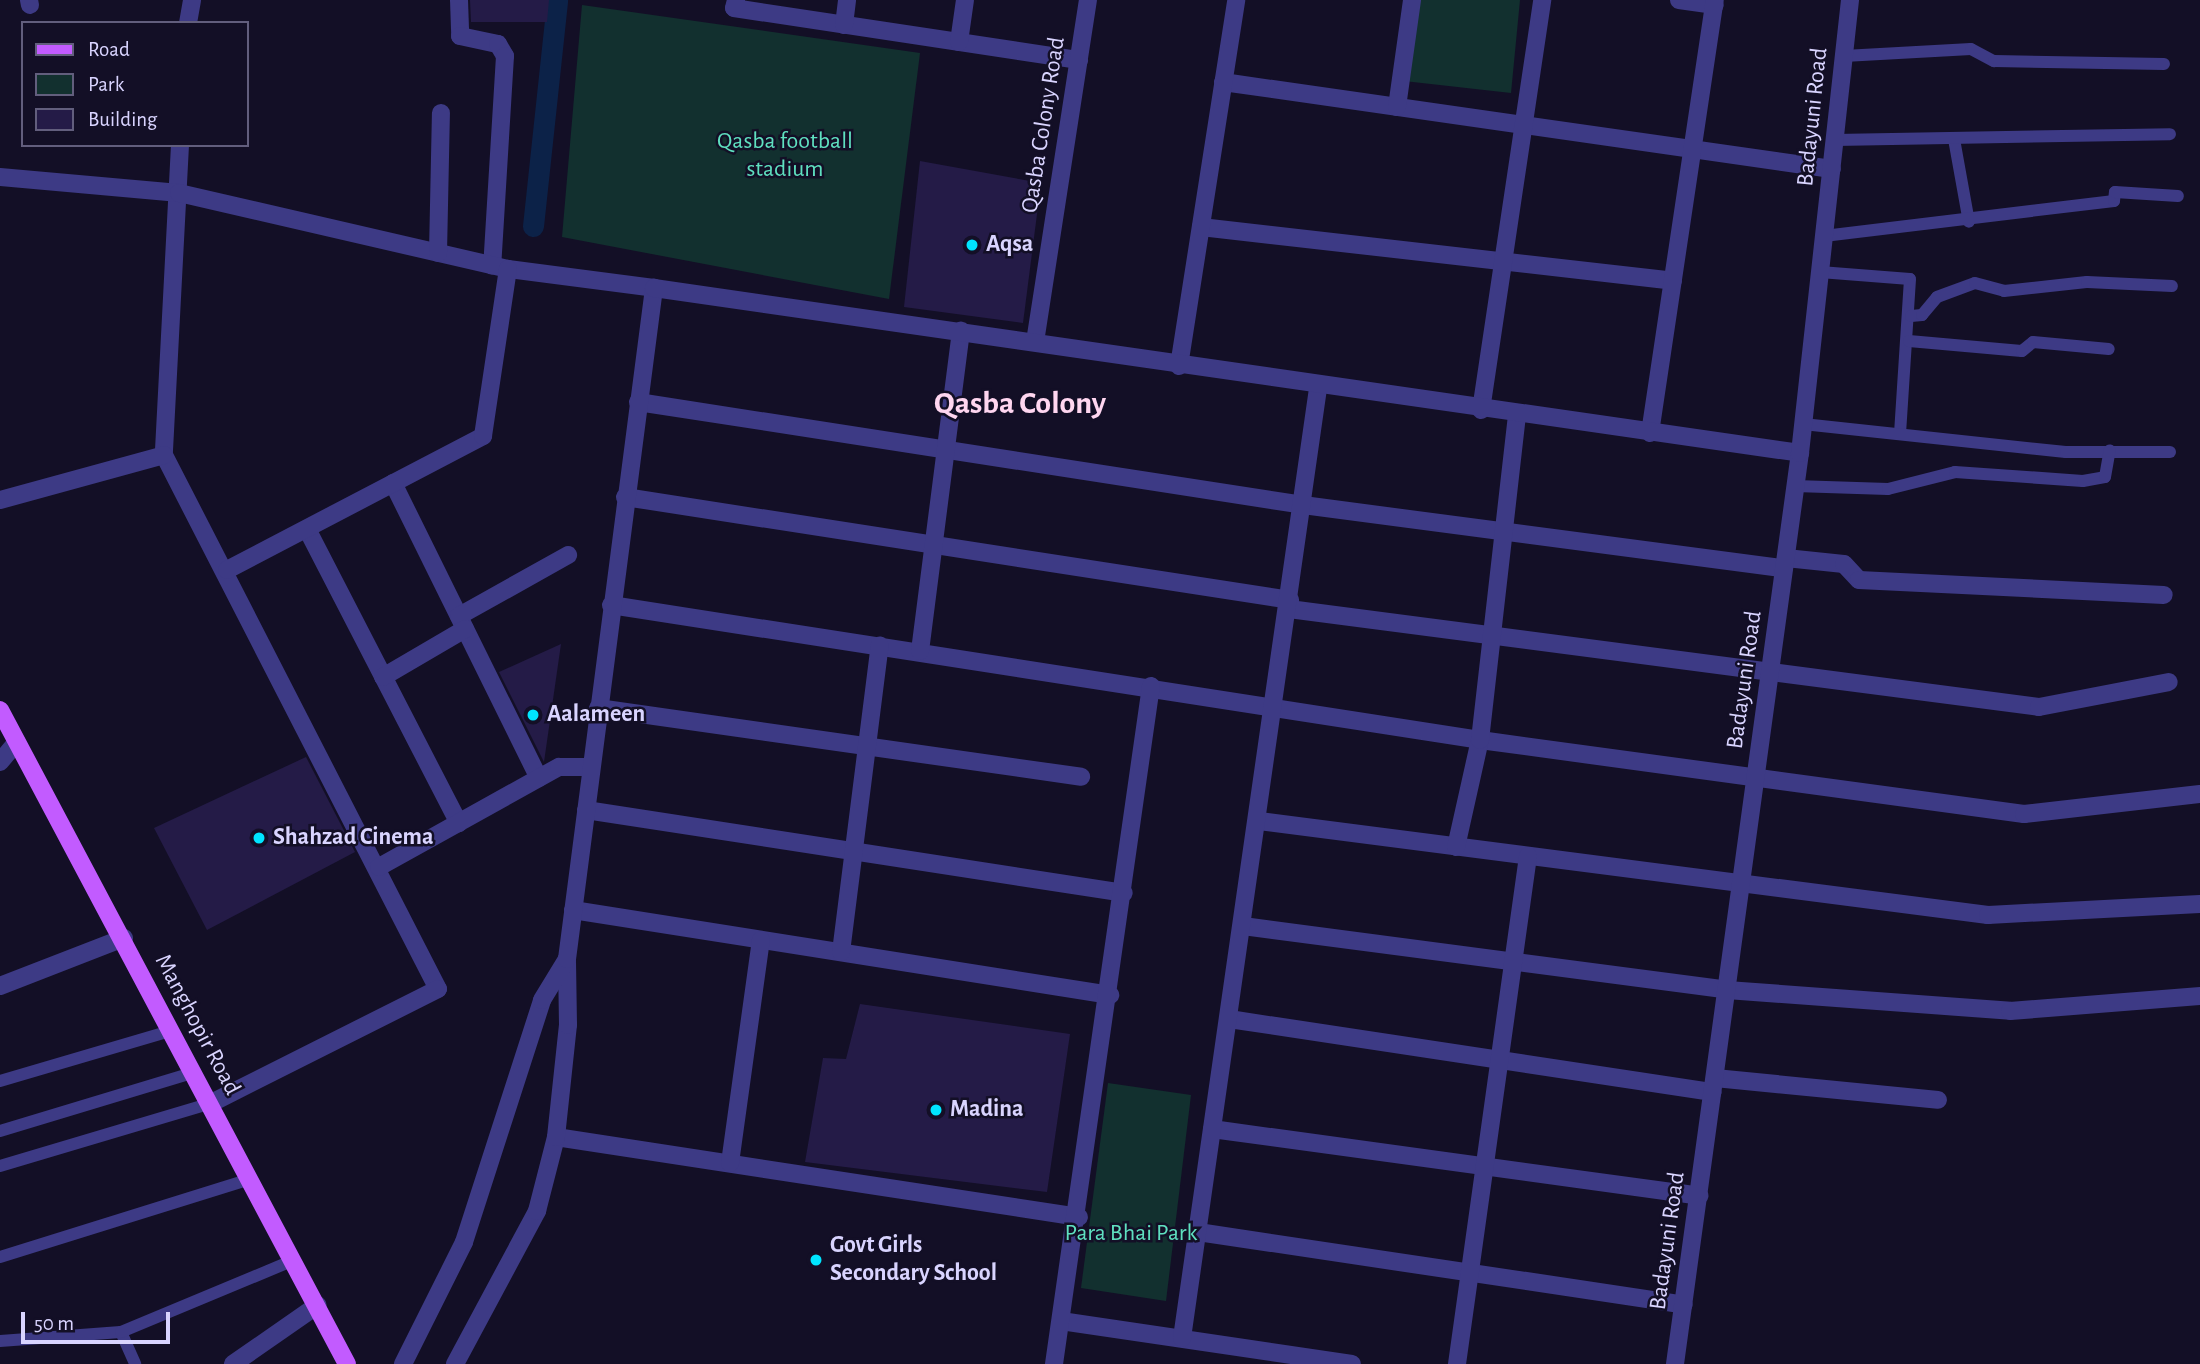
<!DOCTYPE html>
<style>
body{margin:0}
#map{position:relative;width:2200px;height:1364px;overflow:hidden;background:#130f26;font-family:"Alegreya Sans",sans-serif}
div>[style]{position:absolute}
.green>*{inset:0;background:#12302f}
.canal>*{height:21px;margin:-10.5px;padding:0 10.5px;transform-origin:10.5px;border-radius:10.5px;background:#0c2248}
.building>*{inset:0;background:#241b47}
.service>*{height:12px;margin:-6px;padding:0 6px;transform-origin:6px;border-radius:6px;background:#3d3a85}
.minor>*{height:18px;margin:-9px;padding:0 9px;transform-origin:9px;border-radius:9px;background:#3d3a85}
.tertiary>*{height:18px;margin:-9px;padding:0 9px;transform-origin:9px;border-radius:9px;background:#3d3a85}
.primary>*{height:18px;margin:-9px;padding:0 9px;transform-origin:9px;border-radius:9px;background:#c25bff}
.dots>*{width:19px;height:19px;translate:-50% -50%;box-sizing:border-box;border:4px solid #130f26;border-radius:50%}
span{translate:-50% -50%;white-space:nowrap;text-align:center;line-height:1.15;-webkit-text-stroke:5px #130f26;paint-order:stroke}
.street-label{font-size:24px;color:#d9d4ff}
.park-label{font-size:24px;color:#5fe0c0}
.poi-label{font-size:24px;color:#d9d4ff;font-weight:700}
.left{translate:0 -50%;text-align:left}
.district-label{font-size:32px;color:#ffd6f0;font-weight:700}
.legend{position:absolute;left:21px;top:21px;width:228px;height:126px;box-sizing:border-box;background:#130f26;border:2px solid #625e7d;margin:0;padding:9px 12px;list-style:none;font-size:21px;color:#d9d4ff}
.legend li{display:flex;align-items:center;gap:14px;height:35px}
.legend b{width:35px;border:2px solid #625e7d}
.scale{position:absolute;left:21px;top:1312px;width:149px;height:32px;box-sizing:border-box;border:4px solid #d9d4ff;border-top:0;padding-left:9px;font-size:21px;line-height:24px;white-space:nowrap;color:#d9d4ff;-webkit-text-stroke:5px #130f26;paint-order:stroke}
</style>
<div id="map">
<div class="green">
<i style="clip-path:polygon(1419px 0,1520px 0,1511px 93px,1404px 81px)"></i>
<i style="clip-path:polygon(582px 5px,920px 53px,889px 299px,562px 237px)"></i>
<i style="clip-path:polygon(1108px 1083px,1191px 1095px,1166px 1301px,1081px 1288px)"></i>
</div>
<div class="canal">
<i style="left:533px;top:226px;width:227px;rotate:-83.9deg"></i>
</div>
<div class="building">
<i style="clip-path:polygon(470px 0,549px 0,547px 22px,471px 22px)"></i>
<i style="clip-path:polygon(920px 161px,1041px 183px,1023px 323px,904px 307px)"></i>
<i style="clip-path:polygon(561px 644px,544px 762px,499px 672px)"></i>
<i style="clip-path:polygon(306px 757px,355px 852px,207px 930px,154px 828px)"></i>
<i style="clip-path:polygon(860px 1004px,1070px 1034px,1047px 1192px,805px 1162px,823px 1058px,846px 1059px)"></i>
</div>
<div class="service">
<i style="left:1844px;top:56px;width:127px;rotate:-3.2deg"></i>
<i style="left:1971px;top:49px;width:26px;rotate:28deg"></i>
<i style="left:1994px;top:61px;width:170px;rotate:1deg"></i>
<i style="left:1954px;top:139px;width:84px;rotate:79.8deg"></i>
<i style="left:1835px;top:140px;width:335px;rotate:-1deg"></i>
<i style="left:1824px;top:236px;width:292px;rotate:-6.9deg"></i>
<i style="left:2114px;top:201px;width:9px;rotate:-84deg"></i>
<i style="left:2115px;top:192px;width:63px;rotate:3.6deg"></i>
<i style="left:1820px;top:272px;width:90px;rotate:4.4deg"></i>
<i style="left:1910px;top:279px;width:155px;rotate:93.7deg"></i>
<i style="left:1911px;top:316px;width:11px;rotate:-5deg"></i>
<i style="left:1922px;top:315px;width:23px;rotate:-50deg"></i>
<i style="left:1937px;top:297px;width:40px;rotate:-20.2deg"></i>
<i style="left:1975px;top:283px;width:30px;rotate:15deg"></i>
<i style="left:2004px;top:291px;width:83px;rotate:-6.2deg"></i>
<i style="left:2087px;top:282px;width:85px;rotate:2.7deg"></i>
<i style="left:1909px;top:341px;width:113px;rotate:5.1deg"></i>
<i style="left:2022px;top:351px;width:14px;rotate:-39deg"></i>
<i style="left:2033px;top:342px;width:76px;rotate:5.3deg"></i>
<i style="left:1803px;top:424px;width:264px;rotate:6.1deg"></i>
<i style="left:2066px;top:452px;width:104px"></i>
<i style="left:1795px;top:486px;width:93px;rotate:1.8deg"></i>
<i style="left:1888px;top:489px;width:69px;rotate:-14.2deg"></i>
<i style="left:1955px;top:472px;width:128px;rotate:4deg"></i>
<i style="left:2083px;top:481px;width:22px;rotate:-10deg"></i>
<i style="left:2105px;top:477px;width:27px;rotate:-80deg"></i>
<i style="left:0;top:1081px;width:180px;rotate:-16.4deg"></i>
<i style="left:0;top:1131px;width:204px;rotate:-16.8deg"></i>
<i style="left:0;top:1166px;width:220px;rotate:-16.6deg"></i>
<i style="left:0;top:1257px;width:263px;rotate:-17.3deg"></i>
<i style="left:121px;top:1332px;width:35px;rotate:66deg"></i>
<i style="left:0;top:1341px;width:121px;rotate:-4.3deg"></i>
<i style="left:121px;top:1332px;width:187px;rotate:-22.6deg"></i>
</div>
<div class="minor">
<i style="left:29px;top:0;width:5px;rotate:79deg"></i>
<i style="left:459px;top:0;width:36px;rotate:88deg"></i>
<i style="left:460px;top:36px;width:39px;rotate:12deg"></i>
<i style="left:498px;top:44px;width:14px;rotate:60deg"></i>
<i style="left:505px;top:56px;width:210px;rotate:93.5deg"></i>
<i style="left:736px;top:0;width:8px;rotate:104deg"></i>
<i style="left:734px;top:8px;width:349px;rotate:8.6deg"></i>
<i style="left:1679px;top:0;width:36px;rotate:8deg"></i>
<i style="left:188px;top:23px;width:23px;rotate:-80deg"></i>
<i style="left:844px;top:25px;width:25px;rotate:-83deg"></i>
<i style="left:959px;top:42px;width:42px;rotate:-81.9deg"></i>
<i style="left:1223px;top:82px;width:615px;rotate:8.13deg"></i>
<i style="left:1397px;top:107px;width:108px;rotate:-82deg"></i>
<i style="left:180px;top:145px;width:310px;rotate:93deg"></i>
<i style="left:164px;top:455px;width:600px;rotate:62.84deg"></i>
<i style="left:438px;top:989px;width:254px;rotate:153.3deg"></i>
<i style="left:0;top:177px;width:180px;rotate:5.1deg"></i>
<i style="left:179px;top:193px;width:338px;rotate:13deg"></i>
<i style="left:508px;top:269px;width:147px;rotate:7.4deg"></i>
<i style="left:1201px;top:227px;width:475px;rotate:6.5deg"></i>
<i style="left:438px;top:253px;width:140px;rotate:-88.8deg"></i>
<i style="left:1179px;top:366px;width:370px;rotate:-81.1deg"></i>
<i style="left:638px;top:402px;width:673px;rotate:8.8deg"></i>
<i style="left:1303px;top:505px;width:485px;rotate:7.5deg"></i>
<i style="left:1481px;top:410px;width:415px;rotate:-81.5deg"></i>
<i style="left:1650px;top:433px;width:438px;rotate:-81.5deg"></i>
<i style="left:393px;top:483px;width:329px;rotate:63.7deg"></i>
<i style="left:625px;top:497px;width:673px;rotate:8.8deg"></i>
<i style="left:0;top:500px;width:170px;rotate:-15.3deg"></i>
<i style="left:307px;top:529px;width:331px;rotate:62.7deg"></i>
<i style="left:1786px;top:558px;width:58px;rotate:5.9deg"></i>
<i style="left:1844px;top:564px;width:22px;rotate:47deg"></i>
<i style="left:1859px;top:580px;width:305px;rotate:2.8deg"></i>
<i style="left:227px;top:570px;width:289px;rotate:-27.6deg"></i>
<i style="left:483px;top:436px;width:169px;rotate:-81.5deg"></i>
<i style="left:611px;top:605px;width:879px;rotate:8.83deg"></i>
<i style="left:1480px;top:740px;width:549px;rotate:7.75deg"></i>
<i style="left:2024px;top:814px;width:177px;rotate:-6.5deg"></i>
<i style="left:1289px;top:609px;width:756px;rotate:7.44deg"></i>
<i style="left:2039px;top:707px;width:132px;rotate:-10.9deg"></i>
<i style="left:459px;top:616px;width:125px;rotate:-29.2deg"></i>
<i style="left:920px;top:651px;width:323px;rotate:-82.7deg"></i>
<i style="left:383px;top:677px;width:95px;rotate:-30.3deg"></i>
<i style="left:598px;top:708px;width:488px;rotate:8.1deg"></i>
<i style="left:0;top:762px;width:26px;rotate:-50deg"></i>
<i style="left:586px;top:810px;width:544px;rotate:8.77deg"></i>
<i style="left:1259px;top:821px;width:735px;rotate:7.35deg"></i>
<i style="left:1988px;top:915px;width:212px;rotate:-3deg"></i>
<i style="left:1456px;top:847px;width:110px;rotate:-77.4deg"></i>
<i style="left:1480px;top:740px;width:327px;rotate:-83.5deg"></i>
<i style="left:379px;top:867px;width:206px;rotate:-29.1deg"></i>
<i style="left:559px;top:767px;width:32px"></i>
<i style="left:573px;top:910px;width:544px;rotate:8.99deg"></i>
<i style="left:1243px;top:926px;width:488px;rotate:7.5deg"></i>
<i style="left:1727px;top:990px;width:284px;rotate:4.2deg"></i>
<i style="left:2010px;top:1011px;width:191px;rotate:-4.5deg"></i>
<i style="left:841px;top:952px;width:309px;rotate:-82.8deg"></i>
<i style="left:0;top:986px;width:133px;rotate:-21.2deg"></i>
<i style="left:1229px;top:1019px;width:489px;rotate:8.6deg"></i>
<i style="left:1715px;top:1078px;width:224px;rotate:5.6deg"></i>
<i style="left:1212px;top:1129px;width:492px;rotate:7.8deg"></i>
<i style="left:556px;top:1137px;width:529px;rotate:8.7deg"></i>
<i style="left:730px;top:1163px;width:225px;rotate:-82.1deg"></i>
<i style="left:1198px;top:1232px;width:491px;rotate:8.5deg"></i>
<i style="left:1061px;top:1321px;width:294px;rotate:8.4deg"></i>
<i style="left:1182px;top:1338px;width:960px;rotate:-81.85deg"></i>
<i style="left:233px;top:1364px;width:103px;rotate:-34.8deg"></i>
<i style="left:455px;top:1364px;width:174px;rotate:-61.8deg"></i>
<i style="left:537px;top:1211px;width:76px;rotate:-75.6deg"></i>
<i style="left:556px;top:1137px;width:113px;rotate:-83.9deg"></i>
<i style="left:568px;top:1025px;width:66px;rotate:-90.9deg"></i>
<i style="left:1054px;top:1364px;width:685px;rotate:-81.86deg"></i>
<i style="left:1457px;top:1364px;width:513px;rotate:-82.04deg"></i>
</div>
<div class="tertiary">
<i style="left:1035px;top:342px;width:346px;rotate:-81.2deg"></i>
<i style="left:403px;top:1364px;width:136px;rotate:-63.4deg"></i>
<i style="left:464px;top:1242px;width:254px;rotate:-72.1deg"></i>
<i style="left:542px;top:1000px;width:48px;rotate:-58.6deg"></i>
<i style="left:567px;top:959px;width:677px;rotate:-82.61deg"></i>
<i style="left:654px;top:288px;width:1158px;rotate:8.19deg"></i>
<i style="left:1675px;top:1364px;width:920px;rotate:-82.19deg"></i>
<i style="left:1800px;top:453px;width:456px;rotate:-83.7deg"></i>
</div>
<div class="primary">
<i style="left:0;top:710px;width:740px;rotate:62.05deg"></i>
</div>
<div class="dots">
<i style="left:972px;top:245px;background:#00e5ff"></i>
<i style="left:533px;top:715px;background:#00e5ff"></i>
<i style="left:259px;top:838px;background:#00e5ff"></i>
<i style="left:936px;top:1110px;background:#00e5ff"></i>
<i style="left:816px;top:1260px;background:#00e5ff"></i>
</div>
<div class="street-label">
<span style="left:1813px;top:117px;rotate:-84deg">Badayuni Road</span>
<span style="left:1044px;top:125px;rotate:-81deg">Qasba Colony Road</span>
<span style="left:1745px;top:680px;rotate:-82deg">Badayuni Road</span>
<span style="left:197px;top:1025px;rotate:62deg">Manghopir Road</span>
<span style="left:1668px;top:1241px;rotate:-82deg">Badayuni Road</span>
</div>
<div class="park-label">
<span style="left:785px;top:156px">Qasba football<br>stadium</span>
<span style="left:1131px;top:1234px">Para Bhai Park</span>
</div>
<div class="poi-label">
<span class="left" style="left:986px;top:245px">Aqsa</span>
<span class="left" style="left:547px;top:715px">Aalameen</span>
<span class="left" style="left:273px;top:838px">Shahzad Cinema</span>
<span class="left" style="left:950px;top:1110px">Madina</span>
<span class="left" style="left:830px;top:1260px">Govt Girls<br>Secondary School</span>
</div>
<div class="district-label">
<span style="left:1020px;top:403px">Qasba Colony</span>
</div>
<ul class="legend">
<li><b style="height:9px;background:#c25bff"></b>Road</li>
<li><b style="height:19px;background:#12302f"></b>Park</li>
<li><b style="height:19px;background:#241b47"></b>Building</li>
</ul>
<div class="scale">50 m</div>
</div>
